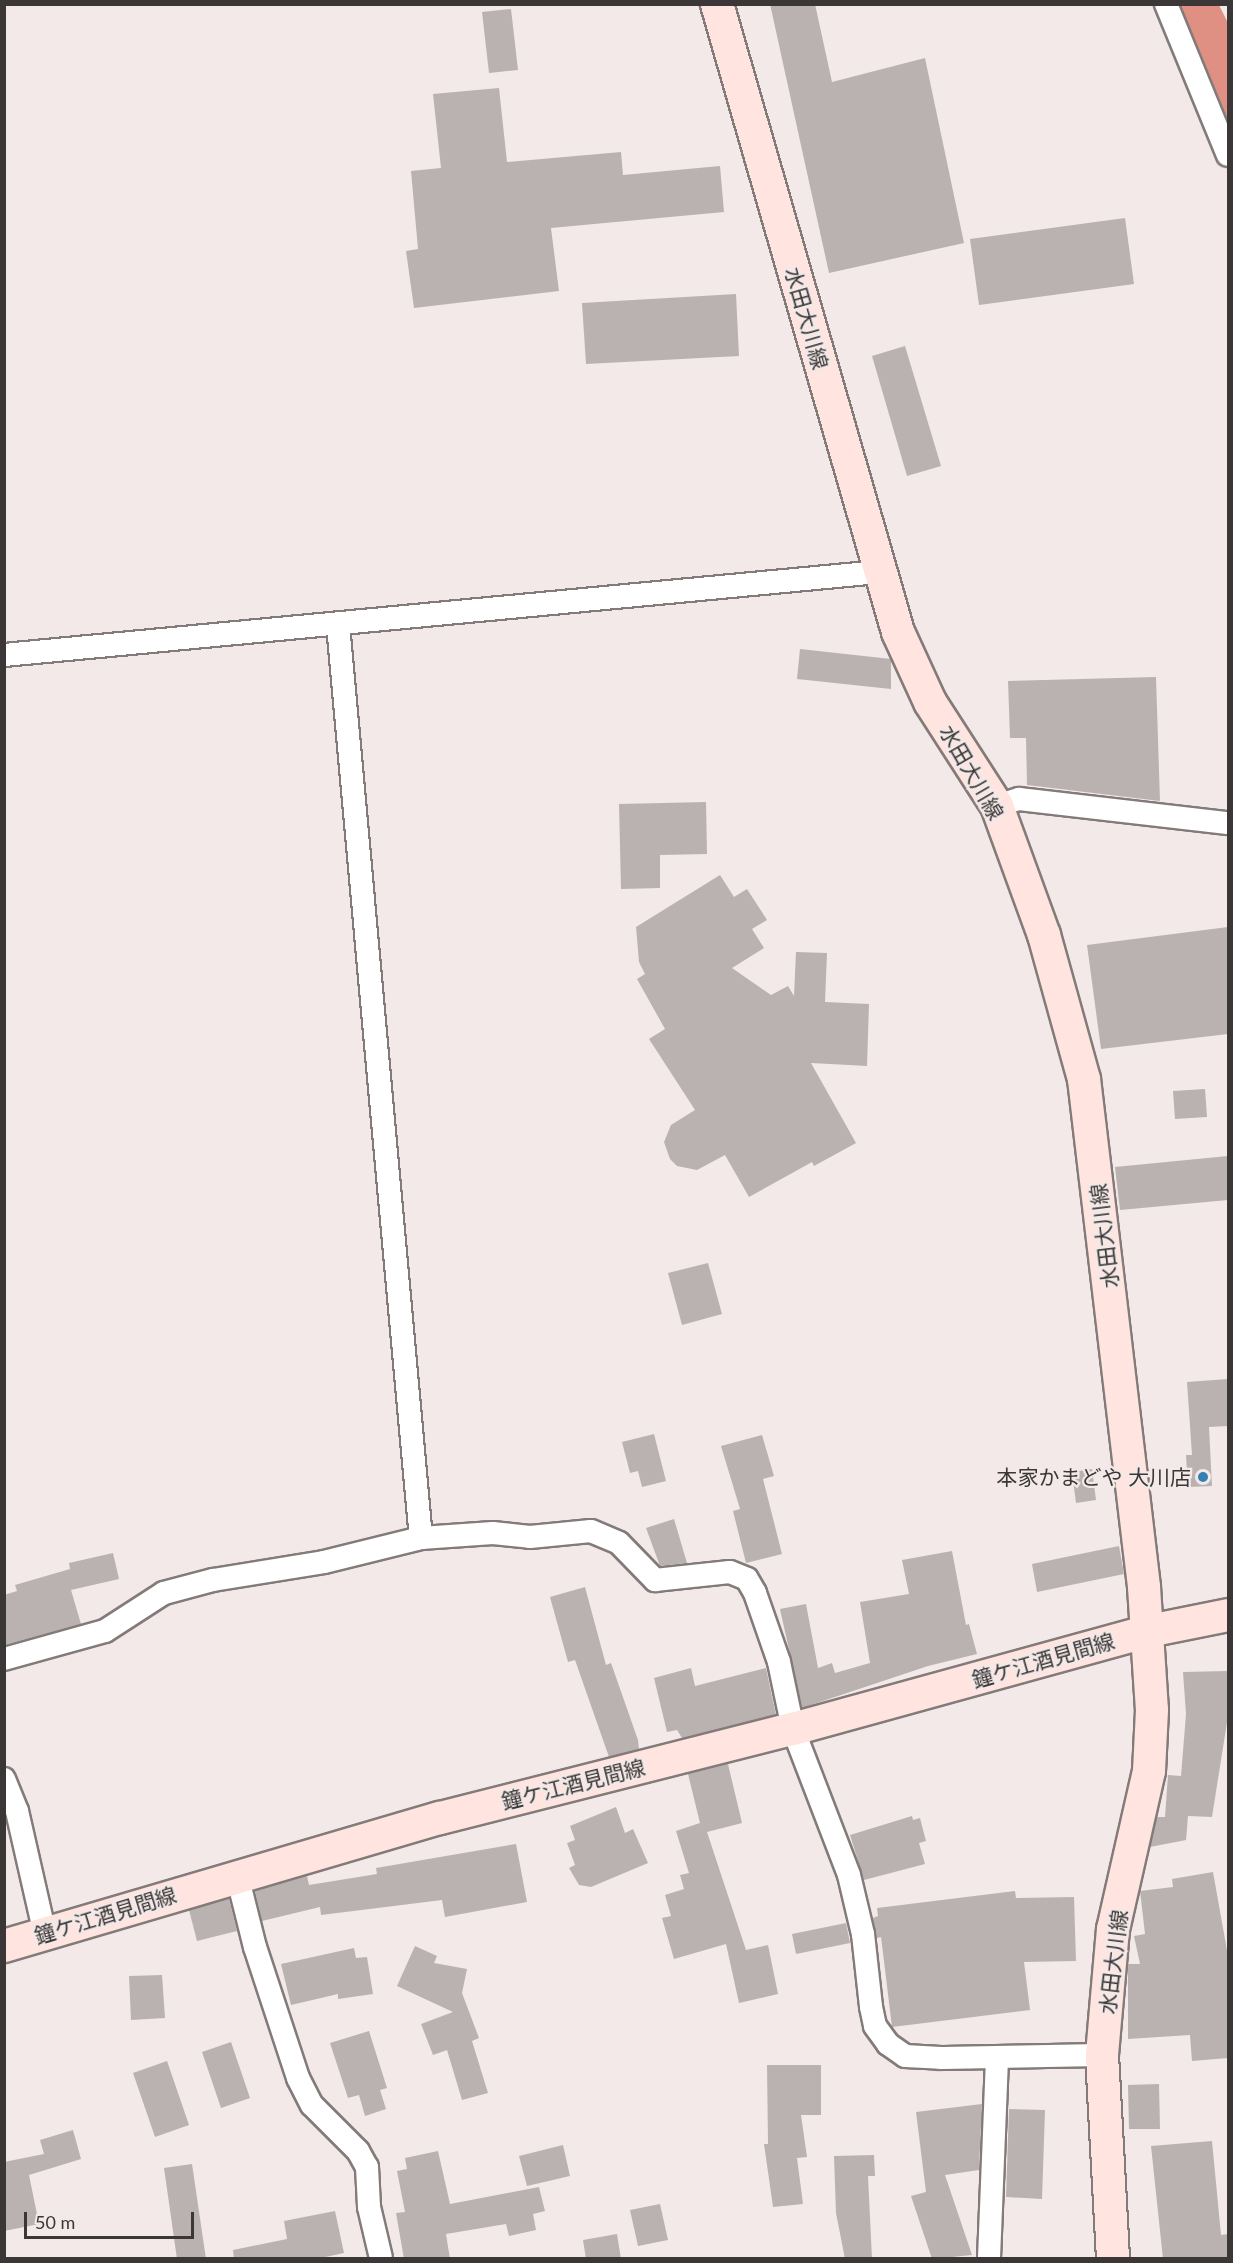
<!DOCTYPE html>
<meta charset="utf-8">
<style>
body{margin:0}
#map{position:relative;width:1233px;height:2263px;overflow:hidden;background:#f2e9e8;font-family:Lato,"Noto Sans JP",sans-serif}
div>[style]{position:absolute}
.water>*{inset:0;background:#df9082}
.building>*{inset:0;background:#bab2b1}
.roads{filter:drop-shadow(2px 0 #827b79) drop-shadow(-2px 0 #827b79) drop-shadow(0 2px #827b79) drop-shadow(0 -2px #827b79)}
.street>*{height:22px;margin:-11px;padding:0 11px;transform-origin:11px;border-radius:11px;background:#fff}
.secondary>*{height:32px;margin:-16px;padding:0 16px;transform-origin:16px;border-radius:16px;background:#ffe4df}
.dots>*{width:16px;height:16px;translate:-50% -50%;box-sizing:border-box;border:3px solid #f2e9e8;border-radius:50%}
span{translate:-50% -50%;white-space:nowrap;text-align:center;line-height:1.15;-webkit-text-stroke:4.5px #f2e9e8;paint-order:stroke}
.street-label{font-size:21px;color:#3a3736}
.poi-label{font-size:21px;color:#3a3736}
.right{translate:-100% -50%;text-align:right}
.frame{position:absolute;inset:0;border:6px solid #3a3736;pointer-events:none}
.scale{position:absolute;left:24px;top:2212px;width:170px;height:27px;box-sizing:border-box;border:3px solid #3a3736;border-top:0;padding-left:8px;font-size:18px;line-height:21px;white-space:nowrap;color:#3a3736;-webkit-text-stroke:4px #f2e9e8;paint-order:stroke}
</style>
<div id="map">
<div class="water">
<i style="clip-path:polygon(1180px 5px,1219px 5px,1228px 23px,1228px 120px)"></i>
</div>
<div class="building">
<i style="clip-path:polygon(770px 4px,815px 4px,832px 82px,925px 58px,964px 243px,829px 273px)"></i>
<i style="clip-path:polygon(511px 9px,518px 70px,489px 73px,482px 12px)"></i>
<i style="clip-path:polygon(499px 88px,507px 162px,621px 152px,623px 175px,720px 166px,724px 212px,551px 228px,559px 291px,414px 308px,406px 251px,418px 249px,411px 171px,441px 168px,433px 94px)"></i>
<i style="clip-path:polygon(1125px 218px,1134px 284px,979px 305px,970px 239px)"></i>
<i style="clip-path:polygon(736px 294px,739px 356px,586px 364px,582px 303px)"></i>
<i style="clip-path:polygon(905px 346px,941px 466px,907px 476px,872px 356px)"></i>
<i style="clip-path:polygon(800px 649px,891px 659px,891px 689px,797px 679px)"></i>
<i style="clip-path:polygon(1156px 677px,1160px 801px,1027px 785px,1026px 738px,1010px 738px,1008px 681px)"></i>
<i style="clip-path:polygon(706px 802px,707px 854px,660px 855px,660px 888px,621px 889px,619px 804px)"></i>
<i style="clip-path:polygon(720px 875px,734px 897px,747px 889px,767px 920px,752px 929px,764px 948px,732px 968px,771px 995px,788px 986px,794px 996px,796px 952px,827px 953px,825px 1002px,869px 1004px,867px 1066px,811px 1063px,856px 1143px,814px 1166px,812px 1162px,749px 1197px,725px 1155px,697px 1170px,677px 1166px,670px 1159px,664px 1142px,671px 1125px,695px 1110px,649px 1039px,665px 1029px,637px 979px,645px 974px,639px 962px,636px 927px)"></i>
<i style="clip-path:polygon(1228px 927px,1228px 1034px,1101px 1049px,1087px 945px)"></i>
<i style="clip-path:polygon(1205px 1089px,1207px 1117px,1175px 1119px,1173px 1091px)"></i>
<i style="clip-path:polygon(1228px 1156px,1228px 1200px,1120px 1210px,1115px 1167px)"></i>
<i style="clip-path:polygon(708px 1263px,722px 1314px,682px 1325px,668px 1273px)"></i>
<i style="clip-path:polygon(1228px 1379px,1228px 1426px,1209px 1427px,1212px 1486px,1188px 1487px,1186px 1455px,1192px 1455px,1187px 1382px)"></i>
<i style="clip-path:polygon(654px 1434px,666px 1481px,642px 1487px,638px 1471px,630px 1473px,622px 1442px)"></i>
<i style="clip-path:polygon(762px 1435px,774px 1476px,763px 1479px,782px 1554px,746px 1563px,733px 1511px,740px 1509px,721px 1446px)"></i>
<i style="clip-path:polygon(1092px 1469px,1096px 1500px,1076px 1503px,1072px 1472px)"></i>
<i style="clip-path:polygon(674px 1519px,687px 1563px,660px 1566px,646px 1528px)"></i>
<i style="clip-path:polygon(1119px 1546px,1124px 1574px,1037px 1592px,1032px 1564px)"></i>
<i style="clip-path:polygon(952px 1551px,966px 1625px,969px 1624px,977px 1654px,928px 1666px,802px 1708px,780px 1609px,806px 1604px,818px 1668px,832px 1663px,835px 1673px,870px 1663px,860px 1602px,909px 1594px,902px 1560px)"></i>
<i style="clip-path:polygon(113px 1553px,119px 1579px,71px 1590px,81px 1624px,4px 1645px,4px 1595px,17px 1591px,15px 1585px,70px 1569px,69px 1563px)"></i>
<i style="clip-path:polygon(585px 1587px,606px 1665px,611px 1663px,638px 1740px,639px 1749px,609px 1757px,575px 1660px,568px 1662px,550px 1597px)"></i>
<i style="clip-path:polygon(691px 1668px,695px 1686px,766px 1668px,776px 1715px,682px 1738px,677px 1730px,667px 1732px,654px 1678px)"></i>
<i style="clip-path:polygon(1228px 1671px,1228px 1716px,1212px 1817px,1188px 1816px,1186px 1840px,1150px 1847px,1157px 1817px,1165px 1817px,1168px 1775px,1181px 1776px,1186px 1714px,1183px 1672px)"></i>
<i style="clip-path:polygon(728px 1764px,742px 1823px,707px 1832px,746px 1950px,768px 1945px,778px 1994px,739px 2003px,726px 1944px,674px 1959px,662px 1918px,671px 1916px,665px 1895px,684px 1889px,680px 1875px,689px 1873px,676px 1831px,700px 1823px,688px 1774px)"></i>
<i style="clip-path:polygon(616px 1807px,625px 1833px,633px 1829px,648px 1863px,591px 1887px,579px 1885px,569px 1868px,575px 1865px,567px 1843px,575px 1840px,570px 1826px)"></i>
<i style="clip-path:polygon(912px 1816px,913px 1820px,920px 1818px,926px 1841px,919px 1843px,925px 1864px,864px 1880px,850px 1835px)"></i>
<i style="clip-path:polygon(516px 1844px,527px 1902px,445px 1917px,442px 1900px,321px 1915px,320px 1907px,262px 1921px,255px 1891px,307px 1876px,309px 1885px,377px 1874px,376px 1868px)"></i>
<i style="clip-path:polygon(1213px 1872px,1228px 1956px,1228px 2058px,1192px 2061px,1190px 2035px,1128px 2039px,1128px 1964px,1140px 1964px,1134px 1936px,1145px 1934px,1140px 1891px,1173px 1887px,1172px 1879px)"></i>
<i style="clip-path:polygon(1015px 1891px,1016px 1898px,1074px 1897px,1076px 1961px,1024px 1962px,1030px 2010px,892px 2027px,881px 1937px,877px 1938px,873px 1918px,878px 1916px,877px 1908px)"></i>
<i style="clip-path:polygon(229px 1899px,237px 1931px,197px 1941px,189px 1910px)"></i>
<i style="clip-path:polygon(846px 1923px,850px 1943px,796px 1954px,792px 1934px)"></i>
<i style="clip-path:polygon(415px 1946px,437px 1956px,434px 1963px,467px 1969px,462px 1993px,479px 2038px,472px 2041px,488px 2093px,462px 2100px,447px 2050px,433px 2055px,421px 2024px,453px 2012px,397px 1986px)"></i>
<i style="clip-path:polygon(354px 1948px,356px 1958px,367px 1957px,373px 1994px,338px 1999px,338px 1994px,291px 2005px,281px 1964px)"></i>
<i style="clip-path:polygon(162px 1975px,165px 2018px,131px 2020px,129px 1976px)"></i>
<i style="clip-path:polygon(369px 2031px,387px 2088px,380px 2090px,386px 2109px,365px 2116px,359px 2095px,348px 2098px,330px 2043px)"></i>
<i style="clip-path:polygon(231px 2042px,250px 2098px,221px 2108px,202px 2052px)"></i>
<i style="clip-path:polygon(167px 2061px,189px 2125px,155px 2137px,133px 2073px)"></i>
<i style="clip-path:polygon(767px 2065px,821px 2065px,821px 2115px,801px 2115px,807px 2157px,797px 2158px,803px 2204px,773px 2207px,764px 2144px,768px 2144px)"></i>
<i style="clip-path:polygon(1159px 2084px,1160px 2129px,1129px 2129px,1128px 2085px)"></i>
<i style="clip-path:polygon(982px 2104px,979px 2170px,945px 2175px,972px 2255px,932px 2259px,911px 2196px,926px 2192px,916px 2112px)"></i>
<i style="clip-path:polygon(1009px 2109px,1045px 2110px,1042px 2199px,1006px 2197px)"></i>
<i style="clip-path:polygon(73px 2130px,81px 2159px,29px 2175px,39px 2224px,4px 2231px,4px 2162px,44px 2154px,40px 2140px)"></i>
<i style="clip-path:polygon(1212px 2141px,1221px 2235px,1228px 2234px,1228px 2259px,1163px 2259px,1151px 2146px)"></i>
<i style="clip-path:polygon(563px 2145px,570px 2176px,527px 2186px,519px 2156px)"></i>
<i style="clip-path:polygon(438px 2151px,450px 2204px,539px 2187px,545px 2211px,533px 2214px,536px 2230px,509px 2236px,506px 2224px,446px 2234px,450px 2259px,404px 2259px,396px 2213px,405px 2212px,397px 2171px,407px 2169px,405px 2158px)"></i>
<i style="clip-path:polygon(874px 2155px,875px 2176px,868px 2176px,872px 2259px,845px 2259px,836px 2213px,834px 2156px)"></i>
<i style="clip-path:polygon(192px 2164px,206px 2259px,177px 2259px,164px 2168px)"></i>
<i style="clip-path:polygon(660px 2204px,668px 2240px,638px 2246px,630px 2210px)"></i>
<i style="clip-path:polygon(335px 2211px,344px 2253px,316px 2259px,234px 2259px,233px 2250px,287px 2239px,284px 2221px)"></i>
<i style="clip-path:polygon(617px 2234px,621px 2259px,586px 2259px,583px 2240px)"></i>
</div>
<div class="roads">
<div class="street">
<i style="left:1166px;top:4px;width:163px;rotate:67.7deg"></i>
<i style="left:338px;top:625px;width:917px;rotate:84.81deg"></i>
<i style="left:4px;top:655px;width:879px;rotate:-5.42deg"></i>
<i style="left:997px;top:806px;width:23px;rotate:-18deg"></i>
<i style="left:1019px;top:799px;width:210px;rotate:6.6deg"></i>
<i style="left:4px;top:1659px;width:105px;rotate:-15.5deg"></i>
<i style="left:105px;top:1631px;width:70px;rotate:-32.8deg"></i>
<i style="left:164px;top:1593px;width:51px;rotate:-14.9deg"></i>
<i style="left:213px;top:1580px;width:112px;rotate:-9.2deg"></i>
<i style="left:324px;top:1562px;width:100px;rotate:-13.9deg"></i>
<i style="left:421px;top:1538px;width:72px;rotate:-4deg"></i>
<i style="left:493px;top:1533px;width:37px;rotate:6deg"></i>
<i style="left:530px;top:1537px;width:61px;rotate:-5.6deg"></i>
<i style="left:591px;top:1531px;width:30px;rotate:23deg"></i>
<i style="left:619px;top:1543px;width:52px;rotate:45.8deg"></i>
<i style="left:655px;top:1580px;width:75px;rotate:-6.1deg"></i>
<i style="left:730px;top:1572px;width:18px;rotate:22deg"></i>
<i style="left:747px;top:1579px;width:16px;rotate:60deg"></i>
<i style="left:755px;top:1593px;width:73px;rotate:70.8deg"></i>
<i style="left:779px;top:1662px;width:68px;rotate:78.2deg"></i>
<i style="left:793px;top:1729px;width:156px;rotate:69deg"></i>
<i style="left:849px;top:1875px;width:61px;rotate:76.7deg"></i>
<i style="left:863px;top:1934px;width:73px;rotate:83.7deg"></i>
<i style="left:871px;top:2007px;width:19px;rotate:78deg"></i>
<i style="left:875px;top:2026px;width:22px;rotate:54deg"></i>
<i style="left:888px;top:2044px;width:21px;rotate:35deg"></i>
<i style="left:905px;top:2056px;width:36px;rotate:3deg"></i>
<i style="left:941px;top:2058px;width:161px;rotate:-1.1deg"></i>
<i style="left:4px;top:1779px;width:35px;rotate:68deg"></i>
<i style="left:17px;top:1811px;width:126px;rotate:77.2deg"></i>
<i style="left:237px;top:1875px;width:74px;rotate:76deg"></i>
<i style="left:255px;top:1947px;width:138px;rotate:71.8deg"></i>
<i style="left:298px;top:2078px;width:30px;rotate:63deg"></i>
<i style="left:312px;top:2105px;width:65px;rotate:45deg"></i>
<i style="left:358px;top:2151px;width:18px;rotate:61deg"></i>
<i style="left:367px;top:2167px;width:40px;rotate:87.1deg"></i>
<i style="left:369px;top:2207px;width:52px;rotate:76.8deg"></i>
<i style="left:989px;top:2258px;width:198px;rotate:-87.7deg"></i>
</div>
<div class="secondary">
<i style="left:717px;top:4px;width:654px;rotate:73.92deg"></i>
<i style="left:898px;top:632px;width:77px;rotate:65.4deg"></i>
<i style="left:930px;top:702px;width:124px;rotate:57.2deg"></i>
<i style="left:997px;top:806px;width:137px;rotate:70deg"></i>
<i style="left:1044px;top:935px;width:149px;rotate:74.5deg"></i>
<i style="left:1084px;top:1079px;width:512px;rotate:83.26deg"></i>
<i style="left:1144px;top:1587px;width:123px;rotate:86.3deg"></i>
<i style="left:1152px;top:1710px;width:61px;rotate:92.8deg"></i>
<i style="left:1149px;top:1771px;width:162px;rotate:102.8deg"></i>
<i style="left:1113px;top:1929px;width:126px;rotate:95deg"></i>
<i style="left:1102px;top:2055px;width:203px;rotate:86.9deg"></i>
<i style="left:4px;top:1946px;width:454px;rotate:-16.4deg"></i>
<i style="left:440px;top:1818px;width:364px;rotate:-14.2deg"></i>
<i style="left:793px;top:1729px;width:364px;rotate:-15.4deg"></i>
<i style="left:1144px;top:1632px;width:86px;rotate:-11.4deg"></i>
</div>
</div>
<div class="dots">
<i style="left:1203px;top:1477px;background:#3381b3"></i>
</div>
<div class="street-label">
<span style="left:807px;top:318px;rotate:74deg">水田大川線</span>
<span style="left:972px;top:772px;rotate:60deg">水田大川線</span>
<span style="left:1104px;top:1236px;rotate:-97deg">水田大川線</span>
<span style="left:1043px;top:1660px;rotate:-16deg">鐘ケ江酒見間線</span>
<span style="left:573px;top:1784px;rotate:-14deg">鐘ケ江酒見間線</span>
<span style="left:105px;top:1915px;rotate:-17deg">鐘ケ江酒見間線</span>
<span style="left:1113px;top:1962px;rotate:-83deg">水田大川線</span>
</div>
<div class="poi-label">
<span class="right" style="left:1191px;top:1477px">本家かまどや 大川店</span>
</div>
<div class="frame"></div>
<div class="scale">50 m</div>
</div>
